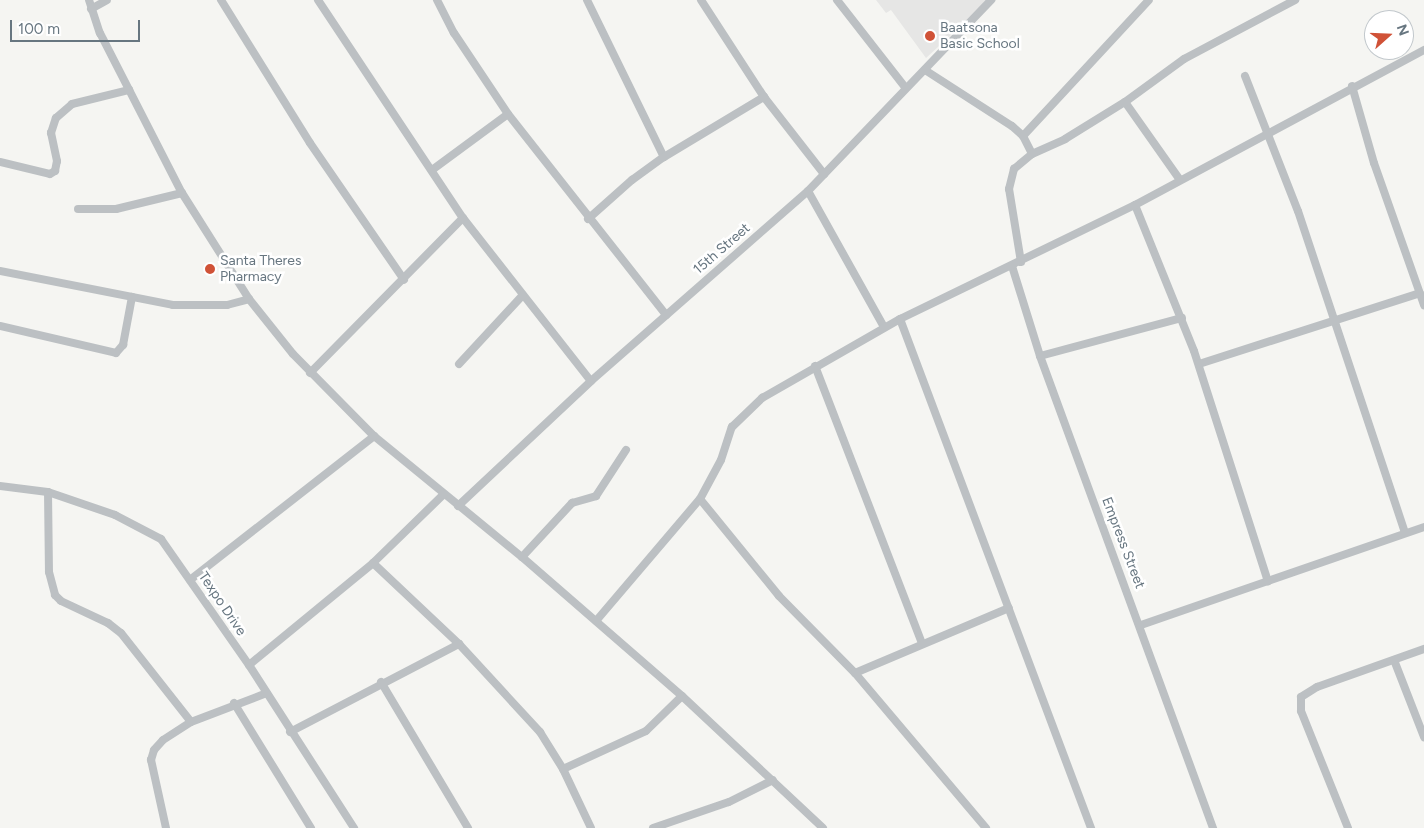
<!DOCTYPE html>
<style>
body{margin:0}
#map{position:relative;width:1424px;height:828px;overflow:hidden;background:#f5f5f2;font-family:Figtree,sans-serif}
div>[style]{position:absolute}
.built>*{inset:0;background:#e6e6e5}
.street>*{height:8px;margin:-4px;padding:0 4px;transform-origin:4px;border-radius:4px;background:#bcc0c3}
.dots>*{width:14px;height:14px;translate:-50% -50%;box-sizing:border-box;border:2px solid #fff;border-radius:50%}
span{translate:-50% -50%;white-space:nowrap;text-align:center;line-height:1.15;-webkit-text-stroke:5px #fff;paint-order:stroke}
.poi-label{font-size:14px;color:#677680}
.left{translate:0 -50%;text-align:left}
.street-label{font-size:14px;color:#677680}
.north{position:absolute;left:1364px;top:10px;width:50px;height:50px;box-sizing:border-box;background:#fff;border:1px solid #c2c8cc;border-radius:50%;rotate:70deg;font-size:14px;font-weight:700;line-height:20px;text-align:center;color:#677680}
.north::after{content:'';display:block;margin:auto;width:18px;height:22px;background:#d05237;clip-path:polygon(50% 0,100% 100%,50% 72%,0 100%)}
.scale{position:absolute;left:10px;top:20px;width:130px;height:22px;box-sizing:border-box;border:2px solid #677680;border-top:0;padding-left:6px;font-size:15px;line-height:18px;white-space:nowrap;color:#677680;-webkit-text-stroke:4px #fff;paint-order:stroke}
</style>
<div id="map">
<div class="built">
<i style="clip-path:polygon(876px 0,989px 0,926px 58px,891px 10px,886px 13px)"></i>
</div>
<div class="street">
<i style="left:89px;top:0;width:35px;rotate:72deg"></i>
<i style="left:100px;top:33px;width:180px;rotate:62.9deg"></i>
<i style="left:182px;top:193px;width:125px;rotate:57.7deg"></i>
<i style="left:249px;top:299px;width:70px;rotate:51.3deg"></i>
<i style="left:293px;top:354px;width:115px;rotate:45.4deg"></i>
<i style="left:374px;top:436px;width:191px;rotate:39.3deg"></i>
<i style="left:522px;top:557px;width:212px;rotate:41deg"></i>
<i style="left:682px;top:696px;width:193px;rotate:43.1deg"></i>
<i style="left:221px;top:0;width:168px;rotate:58.1deg"></i>
<i style="left:310px;top:143px;width:166px;rotate:55.5deg"></i>
<i style="left:318px;top:0;width:262px;rotate:56.4deg"></i>
<i style="left:463px;top:218px;width:207px;rotate:51.9deg"></i>
<i style="left:437px;top:0;width:37px;rotate:63deg"></i>
<i style="left:454px;top:33px;width:97px;rotate:56.3deg"></i>
<i style="left:508px;top:114px;width:256px;rotate:51.8deg"></i>
<i style="left:587px;top:0;width:175px;rotate:63.9deg"></i>
<i style="left:701px;top:0;width:116px;rotate:57deg"></i>
<i style="left:764px;top:97px;width:98px;rotate:52.1deg"></i>
<i style="left:837px;top:0;width:110px;rotate:52deg"></i>
<i style="left:91px;top:9px;width:18px;rotate:-29deg"></i>
<i style="left:925px;top:70px;width:103px;rotate:32.8deg"></i>
<i style="left:1012px;top:126px;width:15px;rotate:42deg"></i>
<i style="left:1023px;top:136px;width:20px;rotate:63deg"></i>
<i style="left:1245px;top:76px;width:145px;rotate:68.6deg"></i>
<i style="left:1298px;top:211px;width:339px;rotate:71.6deg"></i>
<i style="left:1352px;top:86px;width:80px;rotate:74.1deg"></i>
<i style="left:1374px;top:163px;width:151px;rotate:70.6deg"></i>
<i style="left:1125px;top:102px;width:95px;rotate:54.8deg"></i>
<i style="left:1023px;top:136px;width:185px;rotate:-47.2deg"></i>
<i style="left:0;top:162px;width:51px;rotate:13.5deg"></i>
<i style="left:50px;top:174px;width:6px;rotate:-31deg"></i>
<i style="left:55px;top:171px;width:10px;rotate:-79deg"></i>
<i style="left:57px;top:161px;width:29px;rotate:-102deg"></i>
<i style="left:51px;top:133px;width:16px;rotate:-72deg"></i>
<i style="left:56px;top:118px;width:21px;rotate:-41deg"></i>
<i style="left:72px;top:104px;width:59px;rotate:-13.8deg"></i>
<i style="left:432px;top:170px;width:94px;rotate:-36.4deg"></i>
<i style="left:808px;top:191px;width:156px;rotate:60.8deg"></i>
<i style="left:1135px;top:205px;width:157px;rotate:68deg"></i>
<i style="left:1194px;top:351px;width:242px;rotate:72.2deg"></i>
<i style="left:78px;top:209px;width:38px"></i>
<i style="left:116px;top:209px;width:68px;rotate:-13.6deg"></i>
<i style="left:588px;top:219px;width:59px;rotate:-41.6deg"></i>
<i style="left:632px;top:180px;width:39px;rotate:-36deg"></i>
<i style="left:664px;top:157px;width:117px;rotate:-31deg"></i>
<i style="left:1021px;top:262px;width:74px;rotate:-99.3deg"></i>
<i style="left:1009px;top:189px;width:21px;rotate:-76deg"></i>
<i style="left:1014px;top:169px;width:23px;rotate:-40deg"></i>
<i style="left:1032px;top:154px;width:36px;rotate:-24deg"></i>
<i style="left:1065px;top:139px;width:70px;rotate:-31.7deg"></i>
<i style="left:1125px;top:102px;width:73px;rotate:-36.1deg"></i>
<i style="left:1184px;top:59px;width:126px;rotate:-28deg"></i>
<i style="left:1012px;top:266px;width:94px;rotate:72.7deg"></i>
<i style="left:1040px;top:356px;width:503px;rotate:69.87deg"></i>
<i style="left:0;top:271px;width:176px;rotate:11.1deg"></i>
<i style="left:173px;top:305px;width:54px"></i>
<i style="left:227px;top:305px;width:23px;rotate:-15deg"></i>
<i style="left:900px;top:319px;width:544px;rotate:69.43deg"></i>
<i style="left:0;top:326px;width:119px;rotate:13.1deg"></i>
<i style="left:116px;top:353px;width:11px;rotate:-49deg"></i>
<i style="left:123px;top:345px;width:49px;rotate:-79.4deg"></i>
<i style="left:1040px;top:356px;width:147px;rotate:-15deg"></i>
<i style="left:459px;top:364px;width:93px;rotate:-47.2deg"></i>
<i style="left:1199px;top:364px;width:232px;rotate:-17.8deg"></i>
<i style="left:815px;top:366px;width:297px;rotate:68.9deg"></i>
<i style="left:310px;top:373px;width:218px;rotate:-45.4deg"></i>
<i style="left:0;top:486px;width:48px;rotate:7.1deg"></i>
<i style="left:48px;top:492px;width:71px;rotate:18.9deg"></i>
<i style="left:115px;top:515px;width:52px;rotate:27.6deg"></i>
<i style="left:161px;top:539px;width:154px;rotate:55.1deg"></i>
<i style="left:249px;top:665px;width:194px;rotate:57.2deg"></i>
<i style="left:48px;top:492px;width:80px;rotate:89.3deg"></i>
<i style="left:49px;top:572px;width:24px;rotate:75deg"></i>
<i style="left:55px;top:595px;width:8px;rotate:45deg"></i>
<i style="left:61px;top:601px;width:52px;rotate:25.1deg"></i>
<i style="left:108px;top:623px;width:16px;rotate:38deg"></i>
<i style="left:121px;top:633px;width:113px;rotate:51.8deg"></i>
<i style="left:700px;top:499px;width:125px;rotate:50.8deg"></i>
<i style="left:779px;top:596px;width:108px;rotate:45.4deg"></i>
<i style="left:855px;top:673px;width:203px;rotate:49.8deg"></i>
<i style="left:458px;top:506px;width:183px;rotate:-43.2deg"></i>
<i style="left:591px;top:381px;width:288px;rotate:-41.2deg"></i>
<i style="left:808px;top:191px;width:265px;rotate:-46.2deg"></i>
<i style="left:522px;top:557px;width:74px;rotate:-47.2deg"></i>
<i style="left:572px;top:503px;width:25px;rotate:-16deg"></i>
<i style="left:596px;top:496px;width:55px;rotate:-56.9deg"></i>
<i style="left:373px;top:563px;width:118px;rotate:43.3deg"></i>
<i style="left:459px;top:644px;width:120px;rotate:47.4deg"></i>
<i style="left:540px;top:732px;width:44px;rotate:58.1deg"></i>
<i style="left:563px;top:769px;width:65px;rotate:64.6deg"></i>
<i style="left:190px;top:580px;width:234px;rotate:-38deg"></i>
<i style="left:596px;top:621px;width:160px;rotate:-49.6deg"></i>
<i style="left:700px;top:499px;width:44px;rotate:-61.7deg"></i>
<i style="left:721px;top:460px;width:35px;rotate:-72deg"></i>
<i style="left:732px;top:427px;width:42px;rotate:-44deg"></i>
<i style="left:762px;top:398px;width:159px;rotate:-29.8deg"></i>
<i style="left:900px;top:319px;width:261px;rotate:-25.9deg"></i>
<i style="left:1135px;top:205px;width:328px;rotate:-28.2deg"></i>
<i style="left:1141px;top:625px;width:299px;rotate:-19.1deg"></i>
<i style="left:1394px;top:660px;width:83px;rotate:68.7deg"></i>
<i style="left:249px;top:665px;width:161px;rotate:-39.4deg"></i>
<i style="left:373px;top:563px;width:98px;rotate:-44.2deg"></i>
<i style="left:855px;top:673px;width:167px;rotate:-22.9deg"></i>
<i style="left:381px;top:682px;width:170px;rotate:59.2deg"></i>
<i style="left:234px;top:703px;width:147px;rotate:58.4deg"></i>
<i style="left:290px;top:732px;width:191px;rotate:-27.5deg"></i>
<i style="left:563px;top:769px;width:91px;rotate:-24.6deg"></i>
<i style="left:646px;top:731px;width:50px;rotate:-44.2deg"></i>
<i style="left:166px;top:828px;width:70px;rotate:-102.4deg"></i>
<i style="left:151px;top:760px;width:10px;rotate:-73deg"></i>
<i style="left:154px;top:750px;width:13px;rotate:-48deg"></i>
<i style="left:163px;top:740px;width:33px;rotate:-33deg"></i>
<i style="left:191px;top:722px;width:81px;rotate:-20.9deg"></i>
<i style="left:653px;top:828px;width:80px;rotate:-18.9deg"></i>
<i style="left:729px;top:802px;width:49px;rotate:-26.6deg"></i>
<i style="left:1348px;top:828px;width:126px;rotate:-111.9deg"></i>
<i style="left:1301px;top:711px;width:14px;rotate:-90deg"></i>
<i style="left:1301px;top:697px;width:19px;rotate:-32deg"></i>
<i style="left:1317px;top:687px;width:114px;rotate:-19.6deg"></i>
</div>
<div class="dots">
<i style="left:930px;top:36px;background:#d05237"></i>
<i style="left:210px;top:269px;background:#d05237"></i>
</div>
<div class="poi-label">
<span class="left" style="left:940px;top:36px">Baatsona<br>Basic School</span>
<span class="left" style="left:220px;top:269px">Santa Theres<br>Pharmacy</span>
</div>
<div class="street-label">
<span style="left:722px;top:249px;rotate:-41deg">15th Street</span>
<span style="left:1123px;top:543px;rotate:69deg">Empress Street</span>
<span style="left:222px;top:604px;rotate:56deg">Texpo Drive</span>
</div>
<div class="north">N</div>
<div class="scale">100 m</div>
</div>
